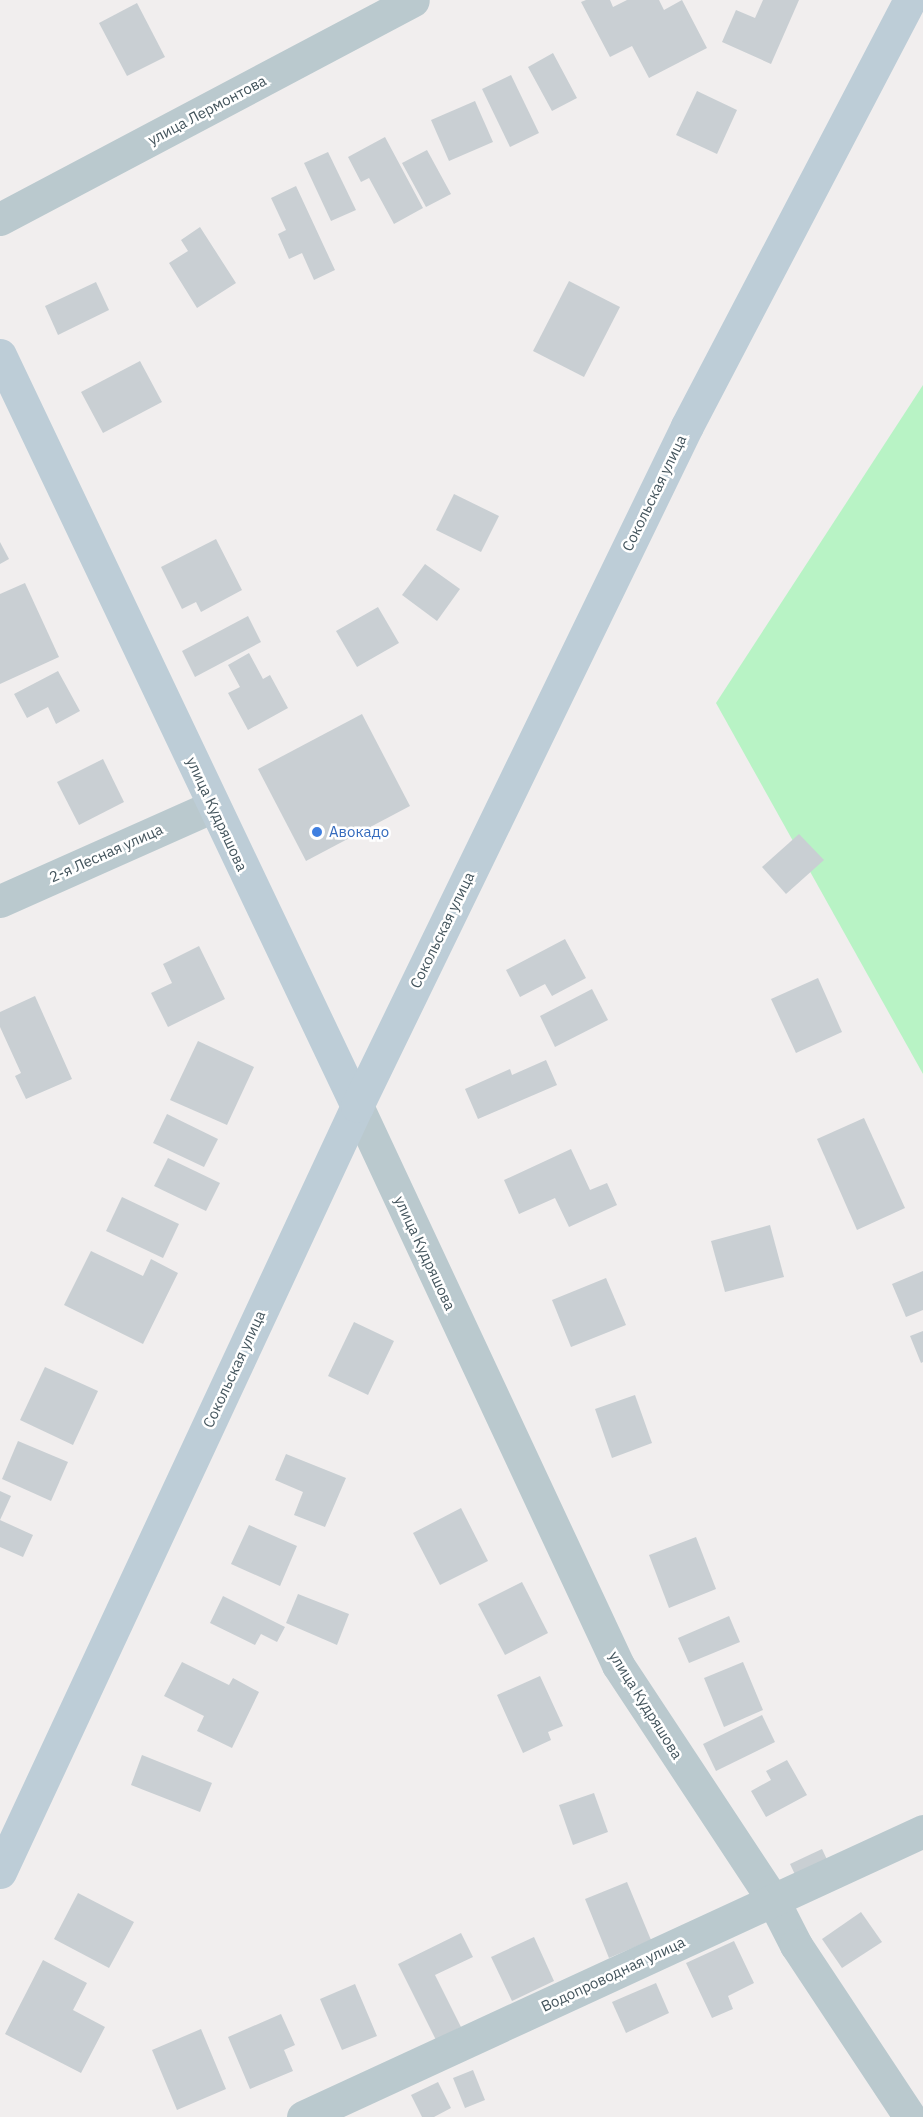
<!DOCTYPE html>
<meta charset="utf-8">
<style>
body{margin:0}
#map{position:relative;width:923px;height:2117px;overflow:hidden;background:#f1eeee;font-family:"IBM Plex Sans",sans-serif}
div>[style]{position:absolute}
.green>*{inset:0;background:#b8f3c5}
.building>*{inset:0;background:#c9cfd3}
.street>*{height:33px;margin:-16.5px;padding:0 16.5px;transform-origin:16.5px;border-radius:16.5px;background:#bac9ce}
.secondary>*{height:33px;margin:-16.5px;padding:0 16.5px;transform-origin:16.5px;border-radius:16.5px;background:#bdcdd7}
.dots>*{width:16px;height:16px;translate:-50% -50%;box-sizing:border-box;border:3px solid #fff;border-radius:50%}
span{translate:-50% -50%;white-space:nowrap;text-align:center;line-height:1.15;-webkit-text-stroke:5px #fff;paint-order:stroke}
.street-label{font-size:15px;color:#44555d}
.shop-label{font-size:15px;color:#366cbe}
.left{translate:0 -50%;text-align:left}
</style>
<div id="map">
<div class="green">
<i style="clip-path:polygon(923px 385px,923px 1074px,716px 703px)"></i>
</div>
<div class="building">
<i style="clip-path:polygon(586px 0,610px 0,613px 7px,627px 0,659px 0,664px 10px,682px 0,707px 48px,649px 78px,632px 46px,610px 57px,581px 2px)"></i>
<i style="clip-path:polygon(763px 0,799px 0,771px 64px,722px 42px,736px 10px,755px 18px)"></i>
<i style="clip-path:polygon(137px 3px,165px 57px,127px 76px,99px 23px)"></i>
<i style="clip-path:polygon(553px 53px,577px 98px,552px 111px,528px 67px)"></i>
<i style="clip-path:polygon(511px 75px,539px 133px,510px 147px,482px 89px)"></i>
<i style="clip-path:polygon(697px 91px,737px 110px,717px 154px,676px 135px)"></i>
<i style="clip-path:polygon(475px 101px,493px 142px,449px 161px,431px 120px)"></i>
<i style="clip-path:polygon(385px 137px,423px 208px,394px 224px,369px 178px,361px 182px,348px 157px)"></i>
<i style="clip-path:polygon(427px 150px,451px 194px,426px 207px,402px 163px)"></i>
<i style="clip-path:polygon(328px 152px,356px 210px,331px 221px,304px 163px)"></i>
<i style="clip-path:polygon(296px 186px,335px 270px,314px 280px,302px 253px,289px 259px,278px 234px,286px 230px,271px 198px)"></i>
<i style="clip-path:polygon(200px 227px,236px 283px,197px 308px,169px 263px,188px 251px,181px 240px)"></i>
<i style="clip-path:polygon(569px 281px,620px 307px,584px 377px,533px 351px)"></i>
<i style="clip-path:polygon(96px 282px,109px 310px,58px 335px,45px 306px)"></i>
<i style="clip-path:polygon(140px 361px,162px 402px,103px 433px,81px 392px)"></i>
<i style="clip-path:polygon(454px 494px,499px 516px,481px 552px,436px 530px)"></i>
<i style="clip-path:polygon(216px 539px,242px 590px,201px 612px,196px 602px,182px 609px,161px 567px)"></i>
<i style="clip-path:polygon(0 542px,9px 559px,0 564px)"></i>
<i style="clip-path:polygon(425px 564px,460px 589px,437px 621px,402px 595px)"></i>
<i style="clip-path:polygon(25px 583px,59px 657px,0 684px,0 594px)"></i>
<i style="clip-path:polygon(378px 607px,399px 643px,357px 667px,336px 631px)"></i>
<i style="clip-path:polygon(248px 616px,261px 642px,195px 677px,182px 651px)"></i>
<i style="clip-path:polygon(249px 653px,263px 679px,270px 675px,288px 708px,248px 730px,228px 693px,240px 687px,228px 665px)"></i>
<i style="clip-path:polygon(58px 671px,80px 711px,56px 724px,48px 707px,27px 718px,14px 694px)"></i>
<i style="clip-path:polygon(362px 714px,410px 806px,306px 861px,258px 769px)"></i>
<i style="clip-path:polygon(103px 759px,124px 802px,79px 825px,57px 782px)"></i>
<i style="clip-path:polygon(799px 834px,824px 860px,786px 894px,762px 867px)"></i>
<i style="clip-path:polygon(565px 939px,586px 978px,552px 996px,545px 984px,520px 997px,506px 970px)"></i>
<i style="clip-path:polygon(199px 946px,225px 999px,168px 1027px,151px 993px,172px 983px,163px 964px)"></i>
<i style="clip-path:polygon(818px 978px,842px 1032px,796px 1053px,771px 999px)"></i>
<i style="clip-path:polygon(592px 989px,608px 1020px,555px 1047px,540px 1016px)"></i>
<i style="clip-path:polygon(35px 996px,72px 1079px,26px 1099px,15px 1076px,21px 1073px,0 1027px,0 1012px)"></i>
<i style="clip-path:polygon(198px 1041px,254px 1067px,227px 1125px,170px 1100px)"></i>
<i style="clip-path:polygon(546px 1060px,557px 1085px,478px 1119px,465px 1089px,510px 1069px,512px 1075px)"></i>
<i style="clip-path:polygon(167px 1114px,218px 1139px,204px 1167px,153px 1143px)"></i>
<i style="clip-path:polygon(864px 1118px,905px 1208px,857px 1230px,817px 1139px)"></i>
<i style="clip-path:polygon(571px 1149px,590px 1190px,607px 1183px,617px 1205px,569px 1227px,555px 1198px,519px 1214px,504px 1180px)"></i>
<i style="clip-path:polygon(168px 1158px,220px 1183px,206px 1211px,154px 1186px)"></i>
<i style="clip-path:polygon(122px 1197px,179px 1224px,163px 1258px,106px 1231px)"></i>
<i style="clip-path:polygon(770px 1225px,784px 1277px,725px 1292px,711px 1241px)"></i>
<i style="clip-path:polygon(91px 1251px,143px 1276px,151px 1259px,178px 1273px,143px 1344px,64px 1305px)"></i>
<i style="clip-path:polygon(923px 1271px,923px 1310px,906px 1317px,892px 1284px)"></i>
<i style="clip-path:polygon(606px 1278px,626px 1325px,571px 1347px,552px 1300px)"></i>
<i style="clip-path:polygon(354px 1322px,394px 1341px,368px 1395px,328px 1376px)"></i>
<i style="clip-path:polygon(923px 1331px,923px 1362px,921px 1363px,910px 1336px)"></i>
<i style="clip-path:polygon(45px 1367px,98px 1391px,73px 1445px,20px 1420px)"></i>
<i style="clip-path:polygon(635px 1395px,652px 1443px,612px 1458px,595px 1409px)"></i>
<i style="clip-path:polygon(18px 1441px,68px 1462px,51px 1501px,2px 1479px)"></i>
<i style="clip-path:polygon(286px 1454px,346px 1478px,325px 1527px,294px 1515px,303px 1492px,275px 1480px)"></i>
<i style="clip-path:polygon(0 1491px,11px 1496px,0 1520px)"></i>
<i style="clip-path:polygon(461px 1508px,488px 1561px,440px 1585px,413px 1533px)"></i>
<i style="clip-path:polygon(0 1520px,33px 1535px,23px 1557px,0 1547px)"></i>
<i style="clip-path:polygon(249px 1525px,297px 1546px,280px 1586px,231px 1564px)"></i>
<i style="clip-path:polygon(696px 1537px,716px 1589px,669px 1608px,649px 1555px)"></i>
<i style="clip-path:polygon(522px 1582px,548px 1633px,505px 1655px,478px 1604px)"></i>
<i style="clip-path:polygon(298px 1594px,349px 1614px,337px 1645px,286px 1623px)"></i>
<i style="clip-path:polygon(223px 1596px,285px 1627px,277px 1642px,261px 1634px,255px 1645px,210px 1623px)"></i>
<i style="clip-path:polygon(729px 1616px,740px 1642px,689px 1663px,678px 1638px)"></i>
<i style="clip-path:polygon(182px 1662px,229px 1685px,233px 1678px,259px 1692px,232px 1748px,197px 1731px,204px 1716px,164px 1696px)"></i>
<i style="clip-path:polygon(743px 1662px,763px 1710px,724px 1727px,704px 1678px)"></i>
<i style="clip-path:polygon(540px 1676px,563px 1726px,548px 1732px,551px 1740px,523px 1753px,497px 1695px)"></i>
<i style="clip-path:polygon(762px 1715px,775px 1742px,716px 1771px,703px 1744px)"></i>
<i style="clip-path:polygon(142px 1755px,212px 1783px,200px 1812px,131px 1785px)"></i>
<i style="clip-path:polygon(787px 1760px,807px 1795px,766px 1817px,751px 1791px,771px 1780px,766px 1771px)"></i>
<i style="clip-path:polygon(594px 1793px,608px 1832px,573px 1845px,559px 1805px)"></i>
<i style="clip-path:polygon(822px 1849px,832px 1870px,800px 1885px,790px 1864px)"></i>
<i style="clip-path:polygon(627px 1882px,651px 1940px,609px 1958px,585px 1899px)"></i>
<i style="clip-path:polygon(78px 1893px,134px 1922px,109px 1968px,54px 1939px)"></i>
<i style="clip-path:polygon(861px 1912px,882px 1942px,842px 1968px,822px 1939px)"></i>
<i style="clip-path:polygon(461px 1933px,473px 1957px,435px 1975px,461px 2027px,436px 2040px,398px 1964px)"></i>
<i style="clip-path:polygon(534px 1937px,554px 1981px,512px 2001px,491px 1957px)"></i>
<i style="clip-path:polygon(734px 1941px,754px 1983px,728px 1996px,733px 2009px,712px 2018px,686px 1963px)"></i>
<i style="clip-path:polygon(43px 1960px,87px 1983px,73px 2010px,105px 2027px,81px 2073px,5px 2034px)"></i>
<i style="clip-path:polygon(656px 1983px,669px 2013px,626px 2033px,612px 2002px)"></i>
<i style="clip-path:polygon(355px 1984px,377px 2036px,342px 2050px,320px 1999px)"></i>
<i style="clip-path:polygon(281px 2014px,295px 2045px,284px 2050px,293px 2071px,250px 2089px,228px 2037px)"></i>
<i style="clip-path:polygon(201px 2029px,226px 2089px,177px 2110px,152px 2050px)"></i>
<i style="clip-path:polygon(473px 2070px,485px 2100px,465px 2108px,453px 2078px)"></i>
<i style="clip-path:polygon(438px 2082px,451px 2108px,434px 2117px,422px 2117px,411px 2095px)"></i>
</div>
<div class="street">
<i style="left:0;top:219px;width:467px;rotate:-27.9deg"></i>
<i style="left:0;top:901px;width:233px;rotate:-24deg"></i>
<i style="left:357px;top:1106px;width:617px;rotate:64.97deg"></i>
<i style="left:618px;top:1665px;width:282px;rotate:56.6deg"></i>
<i style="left:773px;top:1900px;width:51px;rotate:62.9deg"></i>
<i style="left:796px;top:1945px;width:206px;rotate:56.5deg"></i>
<i style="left:303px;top:2117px;width:683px;rotate:-24.76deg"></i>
</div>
<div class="secondary">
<i style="left:0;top:355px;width:832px;rotate:64.58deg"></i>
<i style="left:0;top:1872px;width:845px;rotate:-65.01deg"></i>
<i style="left:357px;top:1106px;width:756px;rotate:-64.11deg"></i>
<i style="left:687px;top:426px;width:481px;rotate:-62.4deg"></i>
</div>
<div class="dots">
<i style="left:317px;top:832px;background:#3f7fe0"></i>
</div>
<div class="street-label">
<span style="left:207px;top:110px;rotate:-28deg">улица Лермонтова</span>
<span style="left:654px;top:493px;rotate:-64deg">Сокольская улица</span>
<span style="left:217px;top:814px;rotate:65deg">улица Кудряшова</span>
<span style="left:106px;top:853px;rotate:-24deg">2-я Лесная улица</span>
<span style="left:442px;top:930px;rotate:-64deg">Сокольская улица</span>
<span style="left:425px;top:1253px;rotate:65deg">улица Кудряшова</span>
<span style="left:234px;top:1369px;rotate:-65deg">Сокольская улица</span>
<span style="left:646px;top:1705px;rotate:58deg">улица Кудряшова</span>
<span style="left:613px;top:1974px;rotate:-25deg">Водопроводная улица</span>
</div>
<div class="shop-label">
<span class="left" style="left:329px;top:832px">Авокадо</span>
</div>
</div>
